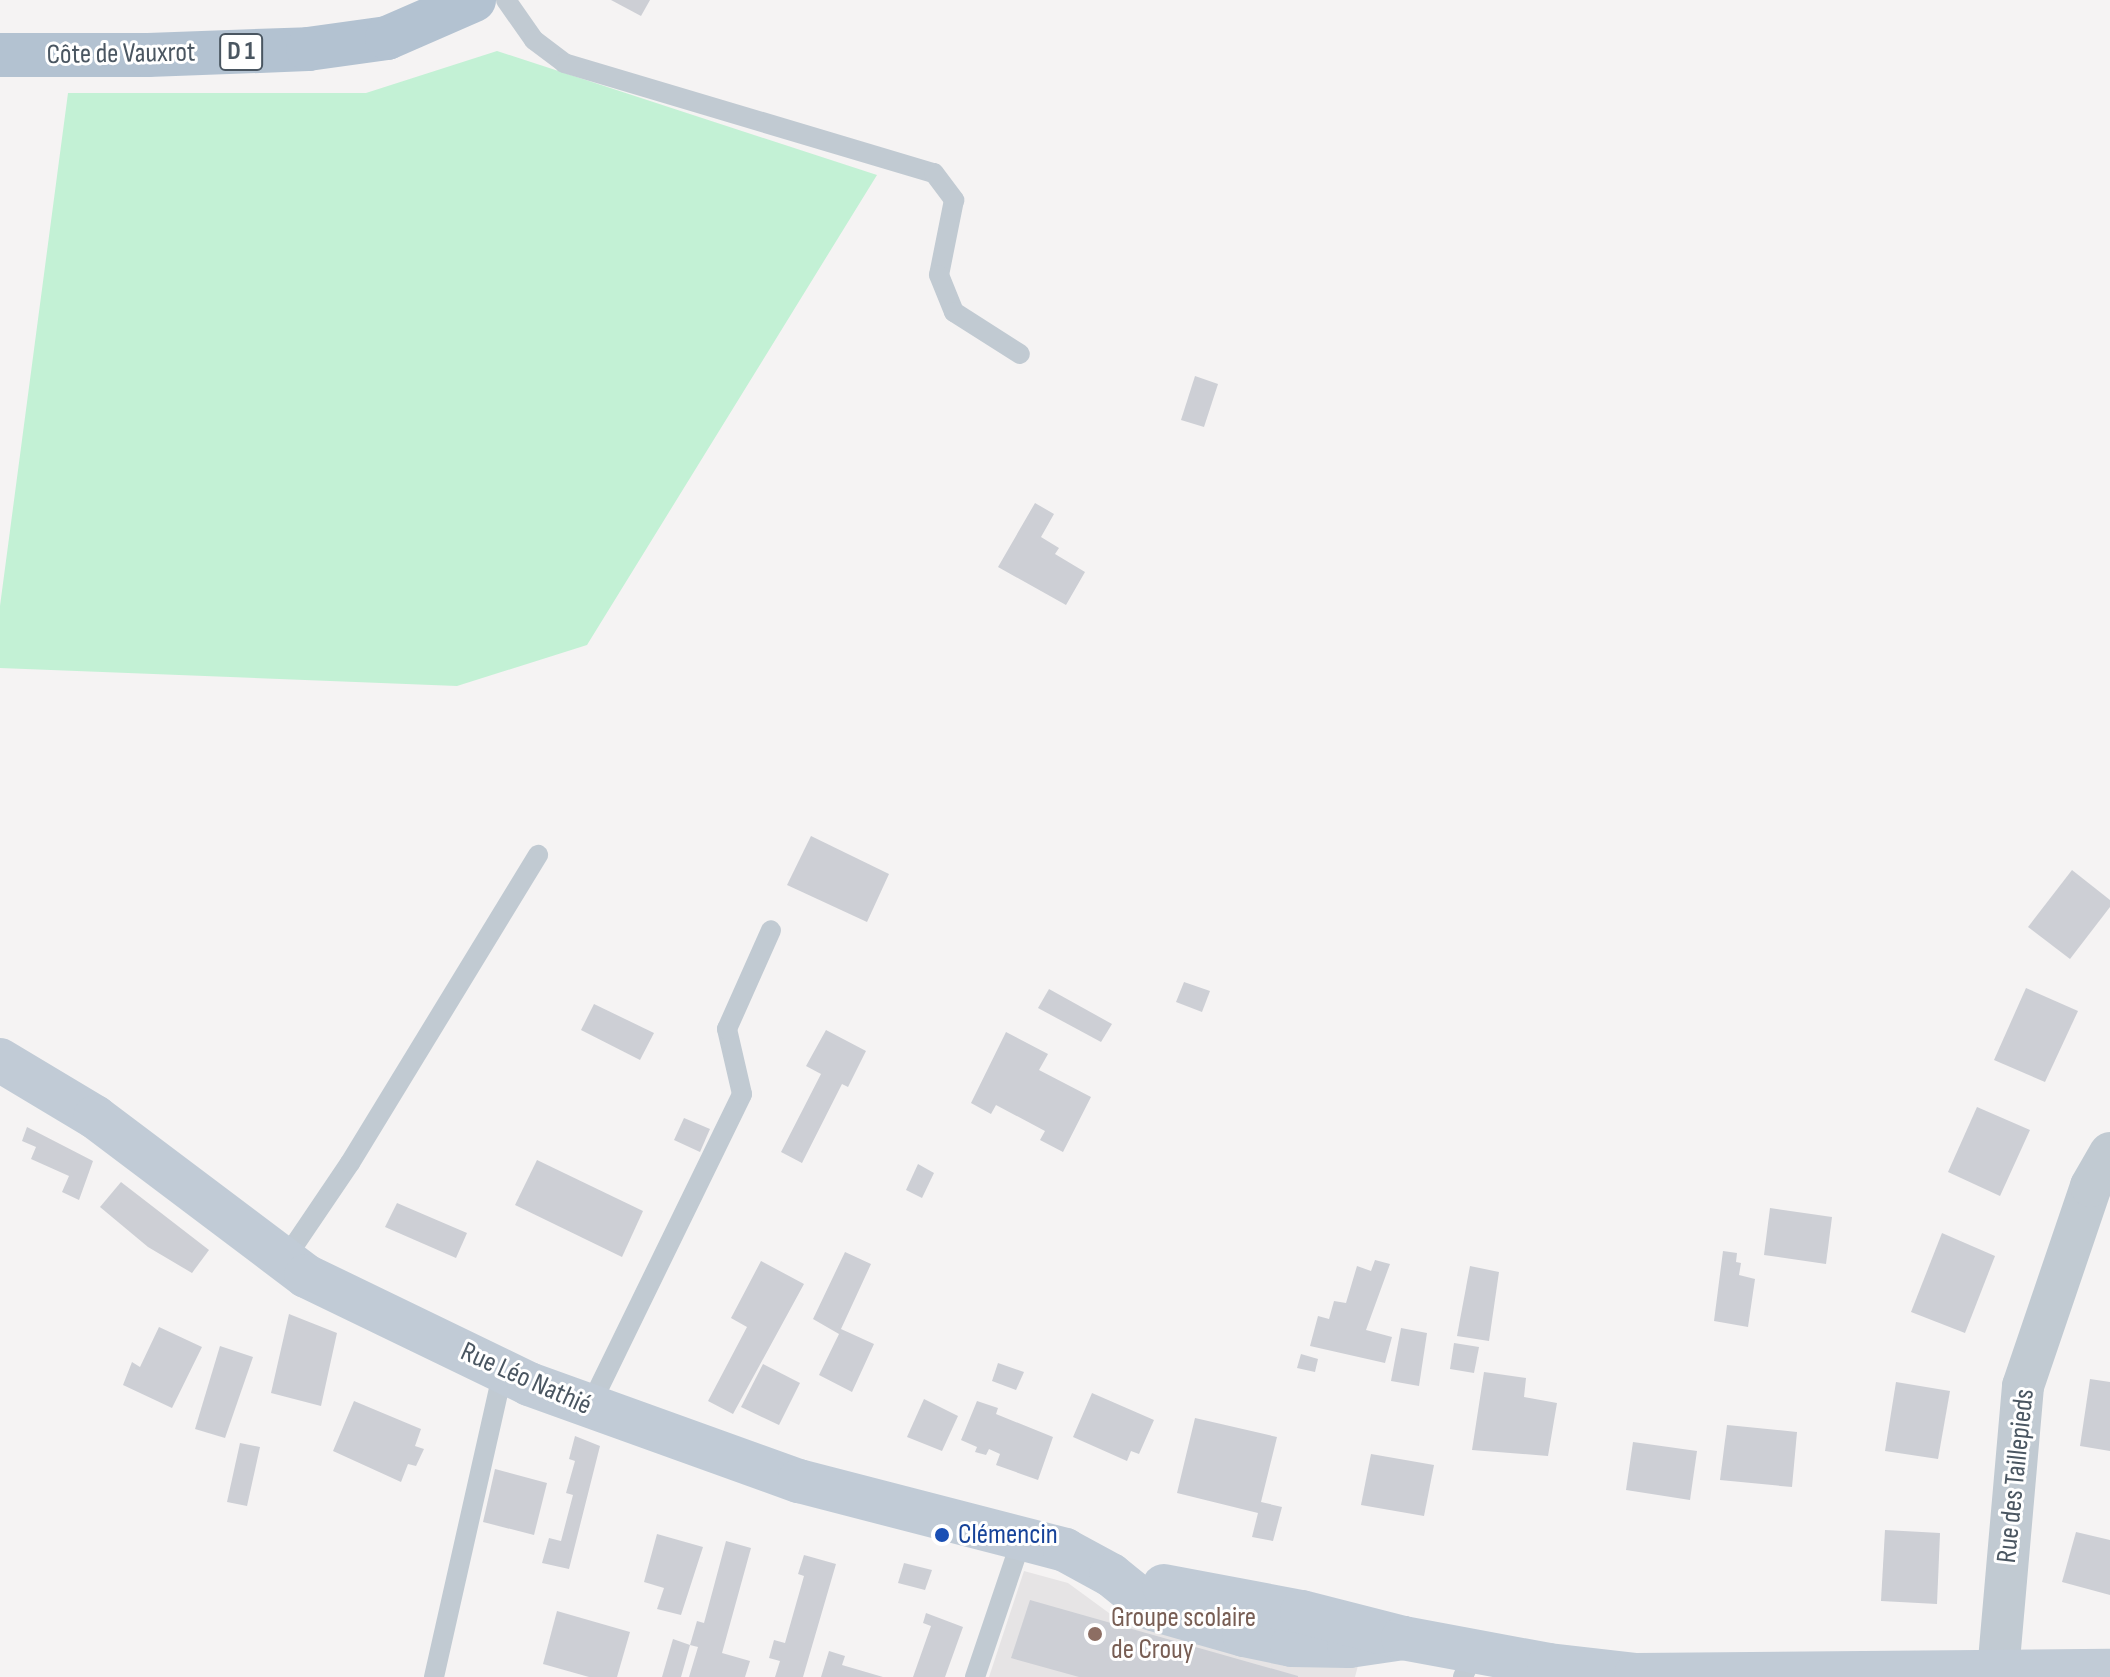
<!DOCTYPE html>
<meta charset="utf-8">
<style>
body{margin:0}
#map{position:relative;width:2110px;height:1677px;overflow:hidden;background:#f5f3f3;font-family:"Sofia Sans Condensed",sans-serif}
div>[style]{position:absolute}
.education>*{inset:0;background:#e6e4e5}
.green>*{inset:0;background:#c3f1d5}
.building>*{inset:0;background:#cdcfd5}
.lane>*{height:20px;margin:-10px;padding:0 10px;transform-origin:10px;border-radius:10px;background:#c1cad2}
.street>*{height:42px;margin:-21px;padding:0 21px;transform-origin:21px;border-radius:21px;background:#c1cad2}
.secondary>*{height:44px;margin:-22px;padding:0 22px;transform-origin:22px;border-radius:22px;background:#c1cbd6}
.primary>*{height:44px;margin:-22px;padding:0 22px;transform-origin:22px;border-radius:22px;background:#b3c2d1}
.dots>*{width:22px;height:22px;translate:-50% -50%;box-sizing:border-box;border:4px solid #fff;border-radius:50%}
span{translate:-50% -50%;white-space:nowrap;text-align:center;line-height:1.15;-webkit-text-stroke:6px #fff;paint-order:stroke}
.shield-label span{padding:2px 6px;background:#fff;border:2px solid;border-radius:6px;-webkit-text-stroke-width:0}
.shield-label{font-size:26px;color:#4a5661;font-weight:700}
.street-label{font-size:28px;color:#4a5661}
.transit-label{font-size:28px;color:#164399}
.left{translate:0 -50%;text-align:left}
.education-label{font-size:28px;color:#785e54}
</style>
<div id="map">
<div class="education">
<i style="clip-path:polygon(1024px 1571px,1068px 1583px,1109px 1613px,1293px 1662px,1361px 1654px,1355px 1677px,989px 1677px)"></i>
</div>
<div class="green">
<i style="clip-path:polygon(497px 51px,877px 175px,587px 645px,457px 686px,0 668px,0 606px,68px 93px,366px 93px)"></i>
</div>
<div class="building">
<i style="clip-path:polygon(611px 0,650px 0,641px 16px)"></i>
<i style="clip-path:polygon(1195px 376px,1218px 384px,1204px 427px,1181px 420px)"></i>
<i style="clip-path:polygon(1035px 503px,1054px 514px,1041px 537px,1059px 548px,1055px 554px,1085px 572px,1066px 605px,998px 567px)"></i>
<i style="clip-path:polygon(811px 836px,889px 874px,867px 922px,787px 885px)"></i>
<i style="clip-path:polygon(2072px 870px,2110px 900px,2110px 907px,2070px 959px,2028px 927px)"></i>
<i style="clip-path:polygon(1184px 982px,1210px 991px,1202px 1012px,1176px 1002px)"></i>
<i style="clip-path:polygon(2026px 988px,2078px 1011px,2045px 1082px,1994px 1060px)"></i>
<i style="clip-path:polygon(1049px 989px,1112px 1024px,1101px 1042px,1038px 1008px)"></i>
<i style="clip-path:polygon(594px 1004px,654px 1033px,640px 1060px,581px 1030px)"></i>
<i style="clip-path:polygon(826px 1030px,866px 1051px,848px 1087px,842px 1084px,802px 1163px,781px 1152px,821px 1074px,806px 1066px)"></i>
<i style="clip-path:polygon(1006px 1032px,1048px 1054px,1039px 1070px,1091px 1097px,1063px 1152px,1040px 1140px,1045px 1131px,996px 1105px,991px 1114px,971px 1103px)"></i>
<i style="clip-path:polygon(1977px 1107px,2030px 1130px,2000px 1196px,1948px 1172px)"></i>
<i style="clip-path:polygon(684px 1118px,710px 1129px,700px 1152px,674px 1140px)"></i>
<i style="clip-path:polygon(27px 1127px,93px 1161px,79px 1200px,62px 1192px,69px 1176px,31px 1159px,36px 1147px,22px 1141px)"></i>
<i style="clip-path:polygon(537px 1160px,643px 1211px,622px 1257px,515px 1205px)"></i>
<i style="clip-path:polygon(918px 1164px,934px 1173px,922px 1198px,906px 1190px)"></i>
<i style="clip-path:polygon(121px 1182px,209px 1250px,192px 1273px,148px 1247px,100px 1207px)"></i>
<i style="clip-path:polygon(397px 1203px,467px 1233px,456px 1258px,385px 1227px)"></i>
<i style="clip-path:polygon(1770px 1208px,1832px 1217px,1826px 1264px,1764px 1255px)"></i>
<i style="clip-path:polygon(1942px 1233px,1995px 1256px,1965px 1333px,1911px 1312px)"></i>
<i style="clip-path:polygon(1723px 1251px,1737px 1253px,1736px 1262px,1741px 1263px,1739px 1275px,1755px 1279px,1748px 1327px,1714px 1321px)"></i>
<i style="clip-path:polygon(845px 1252px,871px 1264px,841px 1329px,874px 1344px,852px 1392px,819px 1375px,839px 1334px,813px 1319px)"></i>
<i style="clip-path:polygon(1375px 1260px,1390px 1264px,1366px 1330px,1392px 1337px,1385px 1363px,1310px 1346px,1318px 1316px,1329px 1319px,1334px 1301px,1346px 1303px,1357px 1266px,1371px 1271px)"></i>
<i style="clip-path:polygon(761px 1261px,804px 1284px,733px 1414px,708px 1401px,747px 1327px,731px 1318px)"></i>
<i style="clip-path:polygon(1470px 1266px,1499px 1272px,1489px 1341px,1457px 1336px)"></i>
<i style="clip-path:polygon(289px 1314px,337px 1333px,321px 1406px,271px 1393px)"></i>
<i style="clip-path:polygon(159px 1327px,202px 1347px,172px 1408px,123px 1385px,132px 1362px,140px 1367px)"></i>
<i style="clip-path:polygon(1401px 1328px,1427px 1333px,1419px 1386px,1391px 1381px)"></i>
<i style="clip-path:polygon(1454px 1343px,1479px 1347px,1474px 1373px,1450px 1369px)"></i>
<i style="clip-path:polygon(220px 1346px,253px 1357px,225px 1438px,195px 1429px)"></i>
<i style="clip-path:polygon(1301px 1354px,1318px 1359px,1315px 1372px,1297px 1368px)"></i>
<i style="clip-path:polygon(998px 1363px,1024px 1372px,1016px 1390px,992px 1381px)"></i>
<i style="clip-path:polygon(763px 1364px,800px 1383px,779px 1425px,741px 1407px)"></i>
<i style="clip-path:polygon(1484px 1372px,1526px 1378px,1524px 1397px,1557px 1403px,1548px 1456px,1472px 1450px)"></i>
<i style="clip-path:polygon(2090px 1379px,2110px 1382px,2110px 1451px,2080px 1446px)"></i>
<i style="clip-path:polygon(1896px 1382px,1950px 1391px,1938px 1459px,1885px 1451px)"></i>
<i style="clip-path:polygon(1092px 1393px,1154px 1420px,1139px 1454px,1131px 1451px,1127px 1461px,1073px 1437px)"></i>
<i style="clip-path:polygon(924px 1399px,958px 1416px,942px 1451px,907px 1437px)"></i>
<i style="clip-path:polygon(354px 1401px,421px 1429px,415px 1446px,424px 1449px,416px 1466px,408px 1464px,401px 1482px,333px 1451px)"></i>
<i style="clip-path:polygon(977px 1401px,998px 1408px,996px 1414px,1053px 1437px,1038px 1480px,996px 1465px,1000px 1454px,989px 1449px,986px 1455px,975px 1452px,977px 1447px,961px 1440px)"></i>
<i style="clip-path:polygon(1195px 1418px,1277px 1437px,1261px 1502px,1282px 1507px,1273px 1541px,1252px 1537px,1258px 1513px,1177px 1493px)"></i>
<i style="clip-path:polygon(1727px 1425px,1797px 1432px,1792px 1487px,1720px 1480px)"></i>
<i style="clip-path:polygon(575px 1436px,600px 1446px,569px 1569px,542px 1563px,549px 1538px,561px 1541px,573px 1495px,566px 1493px,575px 1461px,569px 1459px)"></i>
<i style="clip-path:polygon(1633px 1442px,1697px 1451px,1690px 1500px,1626px 1490px)"></i>
<i style="clip-path:polygon(240px 1443px,260px 1447px,247px 1506px,227px 1502px)"></i>
<i style="clip-path:polygon(1371px 1454px,1434px 1465px,1424px 1516px,1361px 1505px)"></i>
<i style="clip-path:polygon(495px 1469px,547px 1483px,534px 1535px,483px 1522px)"></i>
<i style="clip-path:polygon(1885px 1530px,1940px 1533px,1937px 1604px,1881px 1601px)"></i>
<i style="clip-path:polygon(2076px 1532px,2110px 1540px,2110px 1595px,2062px 1582px)"></i>
<i style="clip-path:polygon(657px 1534px,703px 1547px,681px 1615px,657px 1609px,664px 1588px,644px 1582px)"></i>
<i style="clip-path:polygon(726px 1541px,751px 1548px,722px 1653px,750px 1661px,745px 1677px,689px 1677px,698px 1647px,690px 1645px,697px 1621px,704px 1623px)"></i>
<i style="clip-path:polygon(804px 1555px,836px 1564px,803px 1677px,775px 1677px,780px 1661px,769px 1658px,774px 1640px,785px 1643px,804px 1576px,798px 1574px)"></i>
<i style="clip-path:polygon(904px 1563px,932px 1570px,925px 1590px,898px 1583px)"></i>
<i style="clip-path:polygon(1030px 1600px,1298px 1676px,1298px 1677px,1079px 1677px,1011px 1658px)"></i>
<i style="clip-path:polygon(557px 1611px,630px 1632px,617px 1677px,589px 1677px,543px 1664px)"></i>
<i style="clip-path:polygon(926px 1613px,963px 1627px,945px 1677px,913px 1677px,931px 1626px,923px 1623px)"></i>
<i style="clip-path:polygon(673px 1639px,690px 1645px,681px 1677px,662px 1677px)"></i>
<i style="clip-path:polygon(829px 1651px,845px 1656px,842px 1665px,883px 1677px,821px 1677px)"></i>
</div>
<div class="lane">
<i style="left:506px;top:0;width:49px;rotate:55deg"></i>
<i style="left:534px;top:40px;width:38px;rotate:37deg"></i>
<i style="left:564px;top:63px;width:386px;rotate:16.6deg"></i>
<i style="left:934px;top:173px;width:34px;rotate:53deg"></i>
<i style="left:954px;top:200px;width:76px;rotate:101.3deg"></i>
<i style="left:939px;top:275px;width:40px;rotate:68deg"></i>
<i style="left:954px;top:312px;width:78px;rotate:32.5deg"></i>
<i style="left:285px;top:1259px;width:116px;rotate:-55.9deg"></i>
<i style="left:350px;top:1163px;width:361px;rotate:-58.6deg"></i>
<i style="left:589px;top:1408px;width:349px;rotate:-64deg"></i>
<i style="left:742px;top:1094px;width:67px;rotate:-103deg"></i>
<i style="left:727px;top:1029px;width:108px;rotate:-66deg"></i>
<i style="left:434px;top:1677px;width:314px;rotate:-77.3deg"></i>
<i style="left:975px;top:1677px;width:147px;rotate:-71.3deg"></i>
<i style="left:1463px;top:1677px;width:28px;rotate:-67deg"></i>
</div>
<div class="street">
<i style="left:1998px;top:1672px;width:287px;rotate:-85deg"></i>
<i style="left:2023px;top:1386px;width:211px;rotate:-71.2deg"></i>
<i style="left:2091px;top:1186px;width:38px;rotate:-60deg"></i>
</div>
<div class="secondary">
<i style="left:0;top:1060px;width:111px;rotate:31deg"></i>
<i style="left:95px;top:1117px;width:264px;rotate:37deg"></i>
<i style="left:306px;top:1276px;width:248px;rotate:25.8deg"></i>
<i style="left:529px;top:1384px;width:287px;rotate:19.8deg"></i>
<i style="left:799px;top:1481px;width:275px;rotate:14.5deg"></i>
<i style="left:1065px;top:1550px;width:52px;rotate:28.5deg"></i>
<i style="left:1111px;top:1575px;width:54px;rotate:39deg"></i>
<i style="left:1153px;top:1609px;width:95px;rotate:15.9deg"></i>
<i style="left:1244px;top:1635px;width:49px;rotate:11.8deg"></i>
<i style="left:1292px;top:1645px;width:57px;rotate:1deg"></i>
<i style="left:1349px;top:1646px;width:55px;rotate:-8.4deg"></i>
<i style="left:1164px;top:1586px;width:140px;rotate:10.7deg"></i>
<i style="left:1302px;top:1612px;width:104px;rotate:14.4deg"></i>
<i style="left:1403px;top:1638px;width:148px;rotate:10.5deg"></i>
<i style="left:1549px;top:1665px;width:88px;rotate:6.6deg"></i>
<i style="left:1636px;top:1675px;width:474px;rotate:-0.5deg"></i>
</div>
<div class="primary">
<i style="left:0;top:55px;width:148px"></i>
<i style="left:148px;top:55px;width:160px;rotate:-2.1deg"></i>
<i style="left:308px;top:49px;width:80px;rotate:-7.9deg"></i>
<i style="left:387px;top:38px;width:95px;rotate:-23.6deg"></i>
</div>
<div class="dots">
<i style="left:942px;top:1535px;background:#1a4fb4"></i>
<i style="left:1095px;top:1634px;background:#8d6e63"></i>
</div>
<div class="shield-label">
<span style="left:241px;top:52px">D 1</span>
</div>
<div class="street-label">
<span style="left:121px;top:54px;rotate:-1deg">Côte de Vauxrot</span>
<span style="left:526px;top:1379px;rotate:24deg">Rue Léo Nathié</span>
<span style="left:2016px;top:1476px;rotate:-84deg">Rue des Taillepieds</span>
</div>
<div class="transit-label">
<span class="left" style="left:958px;top:1535px">Clémencin</span>
</div>
<div class="education-label">
<span class="left" style="left:1111px;top:1634px">Groupe scolaire<br>de Crouy</span>
</div>
</div>
